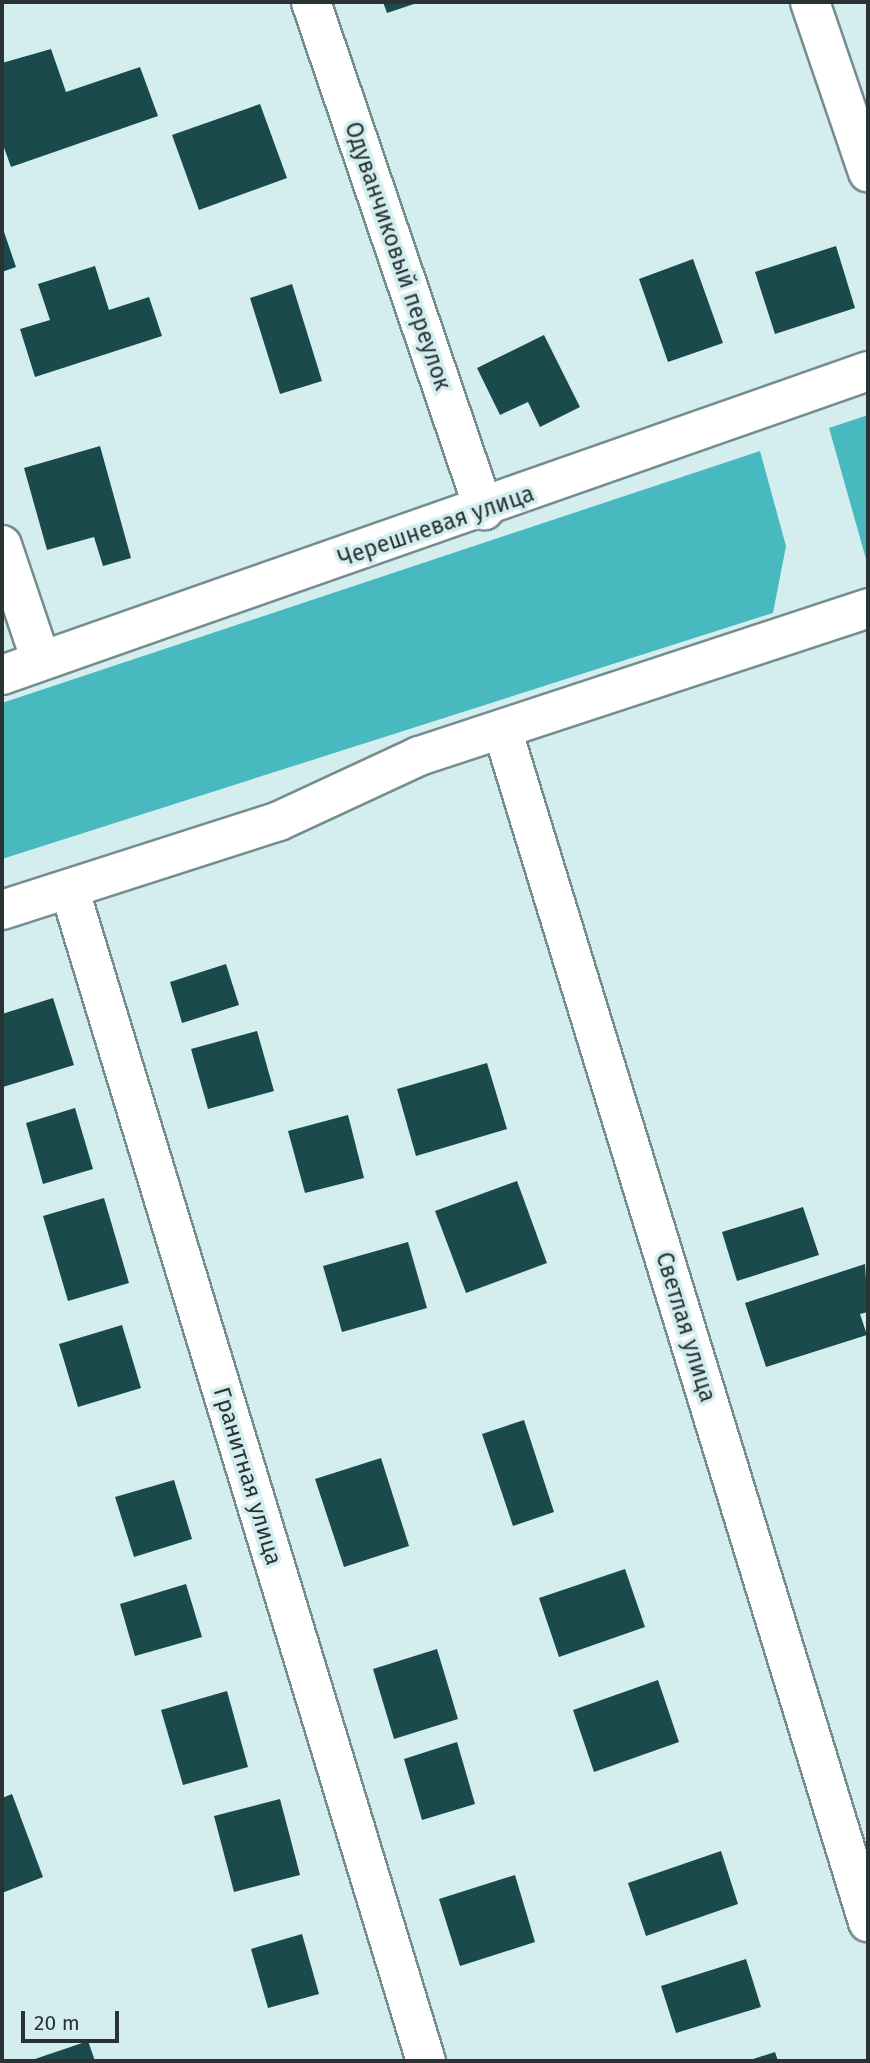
<!DOCTYPE html>
<meta charset="utf-8">
<style>
body{margin:0}
#map{position:relative;width:870px;height:2063px;overflow:hidden;background:#d4eeef;font-family:"Fira Sans",sans-serif}
div>[style]{position:absolute}
.forest>*{inset:0;background:#48b9be}
.building>*{inset:0;background:#1b4a4c}
.roads{filter:drop-shadow(2px 0 #758d8e) drop-shadow(-2px 0 #758d8e) drop-shadow(0 2px #758d8e) drop-shadow(0 -2px #758d8e)}
.minor>*{height:38px;margin:-19px;padding:0 19px;transform-origin:19px;border-radius:19px;background:#fff}
span{translate:-50% -50%;white-space:nowrap;text-align:center;line-height:1.15;-webkit-text-stroke:7px #d4eeef;paint-order:stroke}
.street-label{font-size:23px;color:#293334}
.frame{position:absolute;inset:0;border:4px solid #293334;pointer-events:none}
.scale{position:absolute;left:21px;top:2011px;width:98px;height:32px;box-sizing:border-box;border:4px solid #293334;border-top:0;padding-left:9px;font-size:21px;line-height:24px;white-space:nowrap;color:#293334;-webkit-text-stroke:5px #d4eeef;paint-order:stroke}
</style>
<div id="map">
<div class="forest">
<i style="clip-path:polygon(868px 415px,868px 566px,829px 428px)"></i>
<i style="clip-path:polygon(760px 451px,786px 546px,773px 613px,2px 859px,2px 703px)"></i>
</div>
<div class="building">
<i style="clip-path:polygon(383px 2px,420px 2px,387px 13px)"></i>
<i style="clip-path:polygon(51px 49px,66px 92px,140px 67px,158px 116px,11px 167px,2px 142px,2px 63px)"></i>
<i style="clip-path:polygon(260px 104px,287px 178px,199px 210px,172px 135px)"></i>
<i style="clip-path:polygon(2px 226px,16px 267px,2px 272px)"></i>
<i style="clip-path:polygon(836px 246px,855px 308px,775px 334px,755px 272px)"></i>
<i style="clip-path:polygon(693px 259px,723px 343px,668px 362px,639px 279px)"></i>
<i style="clip-path:polygon(95px 266px,109px 310px,149px 297px,162px 336px,35px 377px,20px 329px,50px 320px,38px 284px)"></i>
<i style="clip-path:polygon(292px 284px,322px 381px,280px 394px,250px 298px)"></i>
<i style="clip-path:polygon(544px 335px,580px 407px,540px 427px,528px 402px,500px 415px,477px 368px)"></i>
<i style="clip-path:polygon(100px 446px,131px 558px,103px 566px,94px 537px,47px 550px,24px 468px)"></i>
<i style="clip-path:polygon(226px 964px,239px 1005px,182px 1023px,170px 982px)"></i>
<i style="clip-path:polygon(53px 998px,74px 1065px,3px 1087px,2px 1014px)"></i>
<i style="clip-path:polygon(257px 1031px,274px 1091px,208px 1109px,191px 1049px)"></i>
<i style="clip-path:polygon(487px 1063px,507px 1129px,416px 1156px,397px 1089px)"></i>
<i style="clip-path:polygon(75px 1108px,93px 1169px,43px 1184px,26px 1123px)"></i>
<i style="clip-path:polygon(348px 1115px,364px 1178px,305px 1193px,288px 1131px)"></i>
<i style="clip-path:polygon(517px 1181px,547px 1263px,466px 1293px,435px 1211px)"></i>
<i style="clip-path:polygon(104px 1198px,129px 1283px,68px 1301px,43px 1216px)"></i>
<i style="clip-path:polygon(803px 1207px,819px 1255px,737px 1281px,722px 1232px)"></i>
<i style="clip-path:polygon(408px 1242px,427px 1308px,342px 1332px,323px 1266px)"></i>
<i style="clip-path:polygon(865px 1264px,868px 1312px,860px 1314px,867px 1335px,766px 1367px,745px 1303px)"></i>
<i style="clip-path:polygon(122px 1325px,141px 1388px,78px 1407px,59px 1344px)"></i>
<i style="clip-path:polygon(524px 1420px,554px 1512px,513px 1526px,482px 1434px)"></i>
<i style="clip-path:polygon(381px 1458px,409px 1546px,344px 1567px,315px 1479px)"></i>
<i style="clip-path:polygon(174px 1480px,192px 1539px,134px 1557px,115px 1497px)"></i>
<i style="clip-path:polygon(625px 1569px,645px 1627px,559px 1657px,539px 1598px)"></i>
<i style="clip-path:polygon(186px 1584px,202px 1637px,135px 1656px,120px 1604px)"></i>
<i style="clip-path:polygon(437px 1649px,458px 1719px,394px 1739px,373px 1669px)"></i>
<i style="clip-path:polygon(658px 1680px,679px 1742px,594px 1772px,573px 1710px)"></i>
<i style="clip-path:polygon(227px 1691px,248px 1767px,183px 1785px,161px 1710px)"></i>
<i style="clip-path:polygon(457px 1742px,475px 1804px,422px 1820px,404px 1759px)"></i>
<i style="clip-path:polygon(12px 1794px,43px 1877px,2px 1893px,2px 1798px)"></i>
<i style="clip-path:polygon(280px 1799px,300px 1875px,234px 1892px,214px 1816px)"></i>
<i style="clip-path:polygon(721px 1851px,738px 1904px,646px 1936px,628px 1883px)"></i>
<i style="clip-path:polygon(515px 1875px,535px 1942px,460px 1966px,439px 1899px)"></i>
<i style="clip-path:polygon(302px 1934px,319px 1994px,268px 2008px,251px 1949px)"></i>
<i style="clip-path:polygon(746px 1959px,761px 2007px,676px 2033px,661px 1986px)"></i>
<i style="clip-path:polygon(88px 2041px,95px 2061px,29px 2061px)"></i>
<i style="clip-path:polygon(775px 2052px,778px 2061px,747px 2061px)"></i>
</div>
<div class="roads">
<div class="minor">
<i style="left:311px;top:2px;width:537px;rotate:71.19deg"></i>
<i style="left:810px;top:2px;width:180px;rotate:71.2deg"></i>
<i style="left:2px;top:545px;width:122px;rotate:71.4deg"></i>
<i style="left:2px;top:675px;width:918px;rotate:-19.34deg"></i>
<i style="left:503px;top:732px;width:1245px;rotate:72.95deg"></i>
<i style="left:70px;top:891px;width:1223px;rotate:73.08deg"></i>
<i style="left:2px;top:910px;width:291px;rotate:-17.8deg"></i>
<i style="left:279px;top:821px;width:154px;rotate:-24.9deg"></i>
<i style="left:419px;top:756px;width:473px;rotate:-18.2deg"></i>
</div>
</div>
<div class="street-label">
<span style="left:398px;top:256px;rotate:71deg">Одуванчиковый переулок</span>
<span style="left:436px;top:526px;rotate:-19deg">Черешневая улица</span>
<span style="left:686px;top:1327px;rotate:73deg">Светлая улица</span>
<span style="left:248px;top:1476px;rotate:73deg">Гранитная улица</span>
</div>
<div class="frame"></div>
<div class="scale">20 m</div>
</div>
